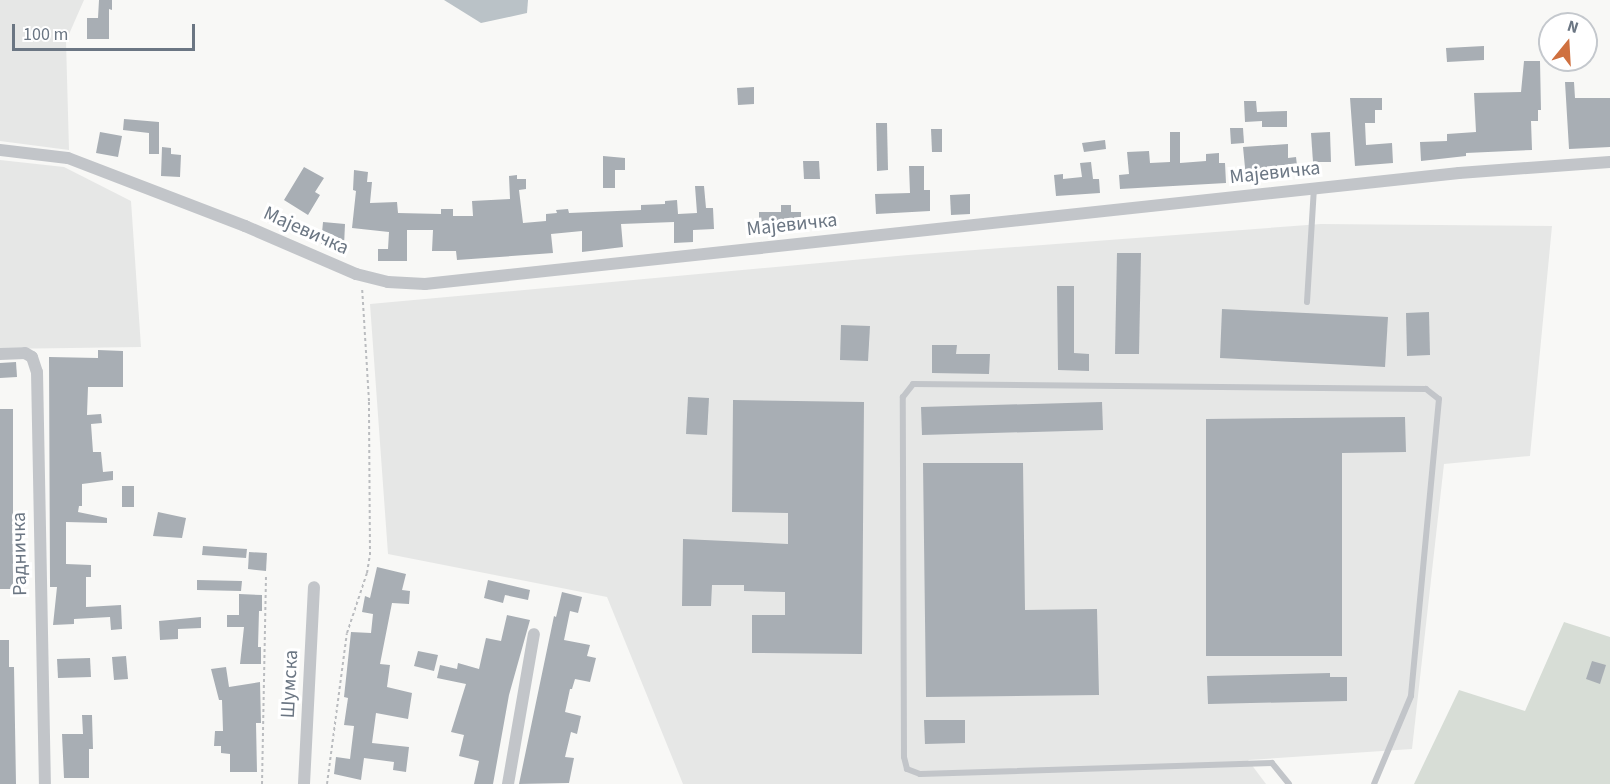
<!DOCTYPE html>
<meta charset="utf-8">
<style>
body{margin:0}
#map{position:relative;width:1610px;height:784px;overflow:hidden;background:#f8f8f6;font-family:"Source Sans 3",sans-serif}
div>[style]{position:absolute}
.built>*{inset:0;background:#e6e7e6}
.green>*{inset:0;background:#d7ddd6}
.water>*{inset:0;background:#bac2c7}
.building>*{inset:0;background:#a8aeb4}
.path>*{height:2px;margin-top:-1px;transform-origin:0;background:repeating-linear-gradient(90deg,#babcbf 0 3px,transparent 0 6px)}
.service>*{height:6px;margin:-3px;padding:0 3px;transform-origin:3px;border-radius:3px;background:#c2c5c9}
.minor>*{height:12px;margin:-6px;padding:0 6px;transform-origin:6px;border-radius:6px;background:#c2c5c9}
span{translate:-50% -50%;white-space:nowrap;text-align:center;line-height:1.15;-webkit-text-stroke:6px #fff;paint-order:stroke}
.street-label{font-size:20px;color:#6b7683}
.north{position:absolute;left:1538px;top:12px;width:60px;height:60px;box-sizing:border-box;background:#fff;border:2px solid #c4c8cd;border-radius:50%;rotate:18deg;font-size:16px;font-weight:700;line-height:24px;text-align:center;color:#6b7683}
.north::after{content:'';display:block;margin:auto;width:21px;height:27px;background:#cf703f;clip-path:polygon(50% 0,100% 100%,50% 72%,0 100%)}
.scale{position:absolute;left:12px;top:24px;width:183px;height:27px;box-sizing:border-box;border:3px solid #6b7683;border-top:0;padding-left:8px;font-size:18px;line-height:21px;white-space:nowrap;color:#6b7683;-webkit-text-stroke:4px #fff;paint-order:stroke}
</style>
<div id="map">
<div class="built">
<i style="clip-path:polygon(0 0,84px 0,66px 41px,69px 150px,0 141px)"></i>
<i style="clip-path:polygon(0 160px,64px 167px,131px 201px,141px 347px,0 349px)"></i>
<i style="clip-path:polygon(1321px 224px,1552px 226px,1530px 456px,1444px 464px,1412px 749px,1248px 760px,1266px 784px,683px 784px,607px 597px,388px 554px,370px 304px,908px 255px)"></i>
</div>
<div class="green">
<i style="clip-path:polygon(1564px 622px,1610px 637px,1610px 784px,1414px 784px,1459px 690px,1525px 711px)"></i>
</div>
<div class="water">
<i style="clip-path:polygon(444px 0,528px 0,527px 13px,481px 23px)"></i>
</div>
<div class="building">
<i style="clip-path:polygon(99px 0,112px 0,112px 10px,109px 9px,109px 39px,87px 39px,87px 18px,98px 18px)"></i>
<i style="clip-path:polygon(1484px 46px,1484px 60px,1447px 62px,1446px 48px)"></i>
<i style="clip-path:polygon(1524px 61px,1540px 61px,1541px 110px,1538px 110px,1538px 121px,1531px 121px,1532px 150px,1466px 153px,1466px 156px,1421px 161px,1420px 142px,1447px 141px,1447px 134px,1476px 132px,1474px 93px,1521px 92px)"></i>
<i style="clip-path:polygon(1565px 82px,1574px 82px,1575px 98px,1610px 98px,1610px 147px,1569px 149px)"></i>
<i style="clip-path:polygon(754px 87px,754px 104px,738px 105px,737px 88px)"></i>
<i style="clip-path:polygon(1350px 98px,1382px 98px,1382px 110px,1375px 110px,1375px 123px,1365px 123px,1366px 145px,1392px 143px,1393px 163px,1355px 166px)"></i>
<i style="clip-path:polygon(1244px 101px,1256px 101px,1257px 112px,1287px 111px,1287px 127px,1262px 127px,1262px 121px,1245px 122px)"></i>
<i style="clip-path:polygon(124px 119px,159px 122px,159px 154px,149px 154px,149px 133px,123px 130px)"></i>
<i style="clip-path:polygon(876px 123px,887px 123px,888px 170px,877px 171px)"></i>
<i style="clip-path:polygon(1230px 128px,1243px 128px,1244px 143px,1231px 144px)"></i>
<i style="clip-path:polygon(931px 129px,942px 129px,942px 152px,932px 152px)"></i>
<i style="clip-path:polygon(100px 132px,122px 136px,118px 157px,96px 153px)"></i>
<i style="clip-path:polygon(1170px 132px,1180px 132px,1180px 163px,1206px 161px,1206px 154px,1219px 153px,1219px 163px,1225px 163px,1226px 183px,1120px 189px,1119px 175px,1129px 174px,1127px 152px,1149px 151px,1150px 163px,1170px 162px)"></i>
<i style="clip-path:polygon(1330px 132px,1331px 162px,1313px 162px,1311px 133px)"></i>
<i style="clip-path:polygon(1105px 140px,1106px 149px,1084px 152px,1082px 143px)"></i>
<i style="clip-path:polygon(1288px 144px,1288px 158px,1296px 157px,1298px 174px,1246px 178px,1243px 147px)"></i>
<i style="clip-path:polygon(162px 147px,171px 148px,171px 154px,181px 155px,180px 177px,161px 176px)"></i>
<i style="clip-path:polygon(603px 156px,625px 158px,625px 170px,615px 170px,615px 188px,603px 188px)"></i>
<i style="clip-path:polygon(803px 161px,819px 161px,820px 179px,804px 179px)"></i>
<i style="clip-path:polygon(1091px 162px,1093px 179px,1099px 179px,1100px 193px,1056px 196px,1054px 175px,1063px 174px,1063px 179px,1082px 177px,1080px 163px)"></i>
<i style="clip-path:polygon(909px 166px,924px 166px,924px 190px,930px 190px,930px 211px,876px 214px,875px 194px,910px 193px)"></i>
<i style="clip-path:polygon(304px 167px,324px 178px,315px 192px,320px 195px,308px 215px,284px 200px)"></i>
<i style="clip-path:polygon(354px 170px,368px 172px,367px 182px,372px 182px,370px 203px,397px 202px,398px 213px,441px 214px,441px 209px,453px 209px,453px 216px,473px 216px,472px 201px,510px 199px,509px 176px,517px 175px,517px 179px,526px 179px,526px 189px,519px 190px,523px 223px,546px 221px,546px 214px,557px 213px,556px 210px,568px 209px,569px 213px,641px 210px,641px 205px,665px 204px,665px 201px,677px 200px,678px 214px,697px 213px,695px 186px,704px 186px,706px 208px,713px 208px,714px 229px,693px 230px,693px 242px,674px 243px,674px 222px,621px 224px,623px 247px,582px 252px,582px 231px,551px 234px,553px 253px,457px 260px,456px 251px,432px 251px,433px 230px,407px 230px,407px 261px,378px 261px,378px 249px,388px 249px,389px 232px,352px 228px,356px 191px,353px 190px)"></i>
<i style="clip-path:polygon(970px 194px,970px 214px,951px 215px,950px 195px)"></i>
<i style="clip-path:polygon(781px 205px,791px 205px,791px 212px,801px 212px,801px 227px,759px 226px,759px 212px,781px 212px)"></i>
<i style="clip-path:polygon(323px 222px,345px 224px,344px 246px,321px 244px)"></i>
<i style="clip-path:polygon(1117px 253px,1141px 253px,1139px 354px,1115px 354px)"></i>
<i style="clip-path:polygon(1057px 286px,1074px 286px,1074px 353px,1089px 354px,1089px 371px,1058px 370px)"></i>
<i style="clip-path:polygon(1222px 309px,1388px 317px,1385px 367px,1220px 358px)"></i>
<i style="clip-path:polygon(1429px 312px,1430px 355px,1407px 356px,1406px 313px)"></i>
<i style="clip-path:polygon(841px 325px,870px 326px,868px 361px,840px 360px)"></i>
<i style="clip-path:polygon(932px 345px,957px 345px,956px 354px,990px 354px,989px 374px,932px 373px)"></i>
<i style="clip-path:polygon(98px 350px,123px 351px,123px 387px,88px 387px,87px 415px,101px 414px,102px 423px,91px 424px,93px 452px,101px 452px,103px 472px,113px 471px,113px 480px,82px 484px,82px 506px,79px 506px,78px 512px,107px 518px,107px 523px,66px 522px,66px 564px,91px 565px,91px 577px,86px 577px,86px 607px,121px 605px,122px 629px,111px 630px,110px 617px,74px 619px,74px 624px,53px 625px,57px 587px,50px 587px,49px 357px,98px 358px)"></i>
<i style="clip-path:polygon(16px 362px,17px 377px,0 378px,0 363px)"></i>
<i style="clip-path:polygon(688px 397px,709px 398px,707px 435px,686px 434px)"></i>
<i style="clip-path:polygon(733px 400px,864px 402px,862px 654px,752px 653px,752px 615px,785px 615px,785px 592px,744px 591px,744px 585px,712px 585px,711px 606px,682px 606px,683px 539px,788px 544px,788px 513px,732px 512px)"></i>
<i style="clip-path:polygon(1102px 402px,1103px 430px,922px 435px,921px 407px)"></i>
<i style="clip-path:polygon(0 409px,13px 409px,13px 589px,0 589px)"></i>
<i style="clip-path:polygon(1405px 417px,1406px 452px,1342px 453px,1342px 656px,1206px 656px,1206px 419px)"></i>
<i style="clip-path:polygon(923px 463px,1023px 463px,1025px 610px,1097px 609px,1099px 695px,926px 697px)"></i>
<i style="clip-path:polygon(122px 486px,134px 486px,134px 507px,122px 507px)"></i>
<i style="clip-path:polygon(158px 512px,186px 518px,182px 538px,153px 536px)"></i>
<i style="clip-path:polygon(203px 546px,247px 549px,246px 558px,202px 555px)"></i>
<i style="clip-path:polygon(249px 552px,267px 553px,266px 571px,248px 569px)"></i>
<i style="clip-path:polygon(377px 567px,406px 574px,402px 590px,410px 591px,409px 604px,392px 603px,380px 664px,390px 665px,387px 687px,412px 693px,408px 719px,376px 713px,372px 743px,409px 747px,406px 772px,393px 770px,394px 762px,364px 758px,361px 780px,334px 774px,336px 757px,350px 759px,354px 726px,344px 725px,348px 698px,344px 697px,351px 632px,371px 633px,373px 614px,362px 612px,365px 596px,370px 598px)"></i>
<i style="clip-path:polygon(197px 580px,242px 581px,241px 591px,197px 590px)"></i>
<i style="clip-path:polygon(488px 580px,530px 590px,528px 600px,505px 595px,503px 603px,484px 598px)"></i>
<i style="clip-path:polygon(562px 592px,582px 597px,578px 613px,570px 611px,564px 640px,590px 645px,587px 656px,596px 658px,590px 682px,575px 679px,572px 689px,570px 689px,565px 712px,581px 716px,577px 734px,571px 732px,565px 757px,574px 758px,569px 783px,519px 784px,554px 616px,556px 617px)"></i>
<i style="clip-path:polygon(239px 594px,262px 595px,262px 611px,259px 611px,258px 647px,261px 647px,261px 664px,240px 664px,244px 627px,227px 627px,227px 615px,239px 615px)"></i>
<i style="clip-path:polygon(507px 615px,530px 620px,509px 695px,493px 784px,474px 784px,479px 761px,459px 756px,464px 735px,451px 732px,466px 684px,437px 678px,440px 665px,457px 669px,458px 663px,479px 669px,486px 638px,501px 641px)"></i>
<i style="clip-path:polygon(201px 617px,201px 628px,178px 629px,178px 639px,160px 640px,159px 621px)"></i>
<i style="clip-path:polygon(0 640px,9px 640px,9px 667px,14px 667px,16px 784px,0 784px)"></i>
<i style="clip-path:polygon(418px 651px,438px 655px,434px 671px,414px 666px)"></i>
<i style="clip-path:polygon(126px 656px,128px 679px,114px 680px,112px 657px)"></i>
<i style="clip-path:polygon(90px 658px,91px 677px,58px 678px,57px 659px)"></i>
<i style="clip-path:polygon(1592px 661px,1606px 665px,1600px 684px,1586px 679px)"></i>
<i style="clip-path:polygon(226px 667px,229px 687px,260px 682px,261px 723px,256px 723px,257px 772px,230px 772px,230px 754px,221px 753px,221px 746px,214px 746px,215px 731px,223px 731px,222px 700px,219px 700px,211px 669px)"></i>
<i style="clip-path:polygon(1330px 673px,1330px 677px,1347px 677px,1347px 701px,1208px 704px,1207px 676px)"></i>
<i style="clip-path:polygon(82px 715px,92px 715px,93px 749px,89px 749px,89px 778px,64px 778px,62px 734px,83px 734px)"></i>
<i style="clip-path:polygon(924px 720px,965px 720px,965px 743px,925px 744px)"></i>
</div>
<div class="path">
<i style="left:262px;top:784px;width:209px;rotate:-88.9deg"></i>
<i style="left:327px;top:784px;width:152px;rotate:-82.5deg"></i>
<i style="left:347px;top:633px;width:63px;rotate:-71.6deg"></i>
<i style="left:367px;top:573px;width:18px;rotate:-81deg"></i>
<i style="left:370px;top:555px;width:154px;rotate:-90.4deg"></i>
<i style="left:369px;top:401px;width:113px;rotate:-93.5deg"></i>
</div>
<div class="service">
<i style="left:1307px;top:302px;width:113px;rotate:-86.5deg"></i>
<i style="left:1289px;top:784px;width:27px;rotate:-129deg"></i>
<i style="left:1272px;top:763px;width:352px;rotate:178.2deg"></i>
<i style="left:920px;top:774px;width:14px;rotate:-159deg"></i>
<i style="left:907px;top:769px;width:12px;rotate:-104deg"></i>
<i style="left:904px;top:757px;width:360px;rotate:-90.2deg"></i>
<i style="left:903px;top:397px;width:16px;rotate:-52deg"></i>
<i style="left:913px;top:384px;width:513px;rotate:0.56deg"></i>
<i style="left:1426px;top:389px;width:16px;rotate:38deg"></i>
<i style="left:1439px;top:399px;width:298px;rotate:95.4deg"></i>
<i style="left:1411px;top:696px;width:95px;rotate:112.8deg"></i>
</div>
<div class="minor">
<i style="left:0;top:150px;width:68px;rotate:6.7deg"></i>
<i style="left:68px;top:158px;width:190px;rotate:21deg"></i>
<i style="left:245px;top:226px;width:121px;rotate:23.4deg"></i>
<i style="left:356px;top:274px;width:33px;rotate:14deg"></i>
<i style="left:388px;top:282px;width:37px;rotate:3deg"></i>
<i style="left:425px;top:284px;width:1040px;rotate:-6.13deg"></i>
<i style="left:1459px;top:173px;width:151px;rotate:-4.2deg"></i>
<i style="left:0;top:354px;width:25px;rotate:-2deg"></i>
<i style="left:25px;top:353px;width:8px;rotate:30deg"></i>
<i style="left:32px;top:357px;width:16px;rotate:72deg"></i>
<i style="left:37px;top:372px;width:412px;rotate:88.9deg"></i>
<i style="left:304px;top:784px;width:197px;rotate:-87.1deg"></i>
<i style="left:508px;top:784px;width:152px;rotate:-80.2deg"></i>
</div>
<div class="street-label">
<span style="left:1275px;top:173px;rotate:-6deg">Мајевичка</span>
<span style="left:792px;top:225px;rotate:-6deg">Мајевичка</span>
<span style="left:306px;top:231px;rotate:24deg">Мајевичка</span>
<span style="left:20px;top:554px;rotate:-91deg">Радничка</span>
<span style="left:290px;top:684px;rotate:-87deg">Шумска</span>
</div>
<div class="north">N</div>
<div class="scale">100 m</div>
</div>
